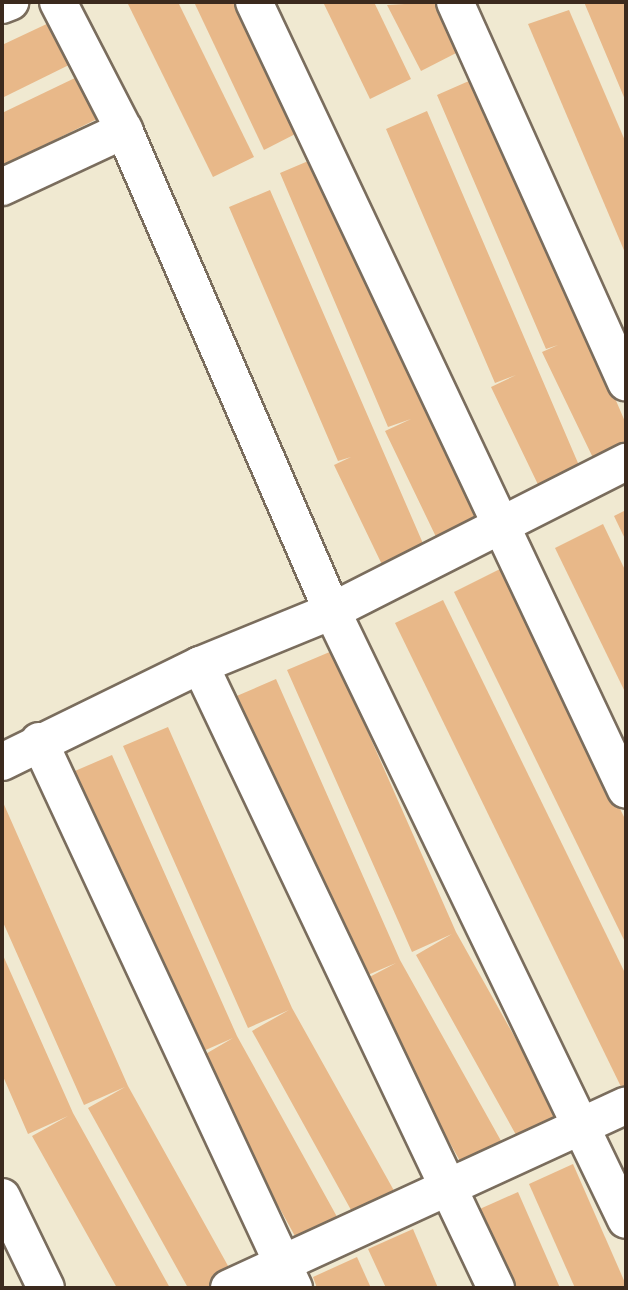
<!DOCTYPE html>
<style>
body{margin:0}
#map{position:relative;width:628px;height:1290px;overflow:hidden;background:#f0e9d1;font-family:"Patrick Hand",sans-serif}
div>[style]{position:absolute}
.building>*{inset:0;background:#e8b889}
.roads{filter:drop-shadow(2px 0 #7a6d5d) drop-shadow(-2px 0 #7a6d5d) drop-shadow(0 2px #7a6d5d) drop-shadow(0 -2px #7a6d5d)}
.minor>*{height:36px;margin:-18px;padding:0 18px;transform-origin:18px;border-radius:18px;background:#fff}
span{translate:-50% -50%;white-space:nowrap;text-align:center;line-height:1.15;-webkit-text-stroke:7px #fff;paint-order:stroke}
.frame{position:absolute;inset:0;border:4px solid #3b2a1e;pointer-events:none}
</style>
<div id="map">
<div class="building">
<i style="clip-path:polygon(127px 2px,178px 2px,254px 157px,213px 177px)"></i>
<i style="clip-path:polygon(194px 2px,243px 2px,307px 128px,264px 150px)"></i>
<i style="clip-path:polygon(323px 2px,374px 2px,411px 79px,370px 99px)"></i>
<i style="clip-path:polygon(440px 2px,464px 49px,421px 71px,387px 5px)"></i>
<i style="clip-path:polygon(584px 2px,626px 2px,626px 102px,608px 59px)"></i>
<i style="clip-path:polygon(569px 10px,626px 143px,626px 255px,528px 24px)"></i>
<i style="clip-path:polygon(53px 21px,73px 63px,2px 98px,2px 45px)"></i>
<i style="clip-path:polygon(77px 77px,97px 119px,2px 166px,2px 113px)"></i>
<i style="clip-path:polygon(478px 77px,626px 424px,626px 447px,595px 462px,542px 352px,558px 345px,546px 349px,437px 95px)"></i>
<i style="clip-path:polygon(427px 111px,584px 477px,544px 497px,491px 387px,516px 375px,495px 383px,386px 129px)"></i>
<i style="clip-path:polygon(320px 156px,478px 522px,438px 541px,385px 431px,411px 419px,388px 427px,280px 173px)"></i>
<i style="clip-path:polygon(270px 190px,428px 555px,387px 575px,334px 465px,351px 457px,338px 461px,229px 207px)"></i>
<i style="clip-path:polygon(626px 510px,626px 541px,614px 516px)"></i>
<i style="clip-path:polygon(603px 524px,626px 572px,626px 694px,555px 548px)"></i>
<i style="clip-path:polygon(502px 568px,626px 821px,626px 944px,454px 592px)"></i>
<i style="clip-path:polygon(443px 600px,626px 975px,626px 1097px,395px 623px)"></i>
<i style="clip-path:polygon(332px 651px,456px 932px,561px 1120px,520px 1142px,416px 955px,452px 934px,412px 952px,287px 670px)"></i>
<i style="clip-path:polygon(276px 679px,400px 960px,505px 1148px,465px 1170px,360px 982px,396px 963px,356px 980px,232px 698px)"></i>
<i style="clip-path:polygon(168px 727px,292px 1008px,397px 1196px,356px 1219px,252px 1031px,289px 1010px,248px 1028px,123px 746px)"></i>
<i style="clip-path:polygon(112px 755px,237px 1036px,341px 1224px,301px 1247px,197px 1059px,233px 1038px,192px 1056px,68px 774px)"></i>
<i style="clip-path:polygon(2px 800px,128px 1086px,232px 1273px,206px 1288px,188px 1288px,88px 1108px,125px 1087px,84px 1105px,2px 920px)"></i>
<i style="clip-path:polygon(2px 953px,73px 1113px,170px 1288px,117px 1288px,32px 1136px,68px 1116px,28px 1134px,2px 1074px)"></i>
<i style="clip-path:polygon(573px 1164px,626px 1285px,626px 1288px,575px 1288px,529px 1184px)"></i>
<i style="clip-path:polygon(518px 1192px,560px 1288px,506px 1288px,473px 1212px)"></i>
<i style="clip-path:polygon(413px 1229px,438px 1288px,386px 1288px,368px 1249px)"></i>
<i style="clip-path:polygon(357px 1257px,371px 1288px,317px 1288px,313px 1277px)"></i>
</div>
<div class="roads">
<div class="minor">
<i style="left:58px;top:2px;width:144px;rotate:62.7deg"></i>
<i style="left:124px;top:130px;width:524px;rotate:66.61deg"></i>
<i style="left:332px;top:611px;width:330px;rotate:-26.9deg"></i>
<i style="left:254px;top:2px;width:871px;rotate:64.73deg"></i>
<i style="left:455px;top:2px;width:417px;rotate:65.8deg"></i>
<i style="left:2px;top:5px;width:9px;rotate:-21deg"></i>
<i style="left:2px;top:187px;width:135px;rotate:-25deg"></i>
<i style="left:200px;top:665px;width:690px;rotate:64.59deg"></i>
<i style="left:39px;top:741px;width:604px;rotate:65.01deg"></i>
<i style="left:2px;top:762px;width:220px;rotate:-26.1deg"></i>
<i style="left:200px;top:665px;width:143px;rotate:-22.2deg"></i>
<i style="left:332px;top:611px;width:676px;rotate:64.23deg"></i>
<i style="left:2px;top:1197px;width:101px;rotate:64.2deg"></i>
<i style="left:229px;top:1288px;width:437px;rotate:-24.7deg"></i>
</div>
</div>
<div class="frame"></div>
</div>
